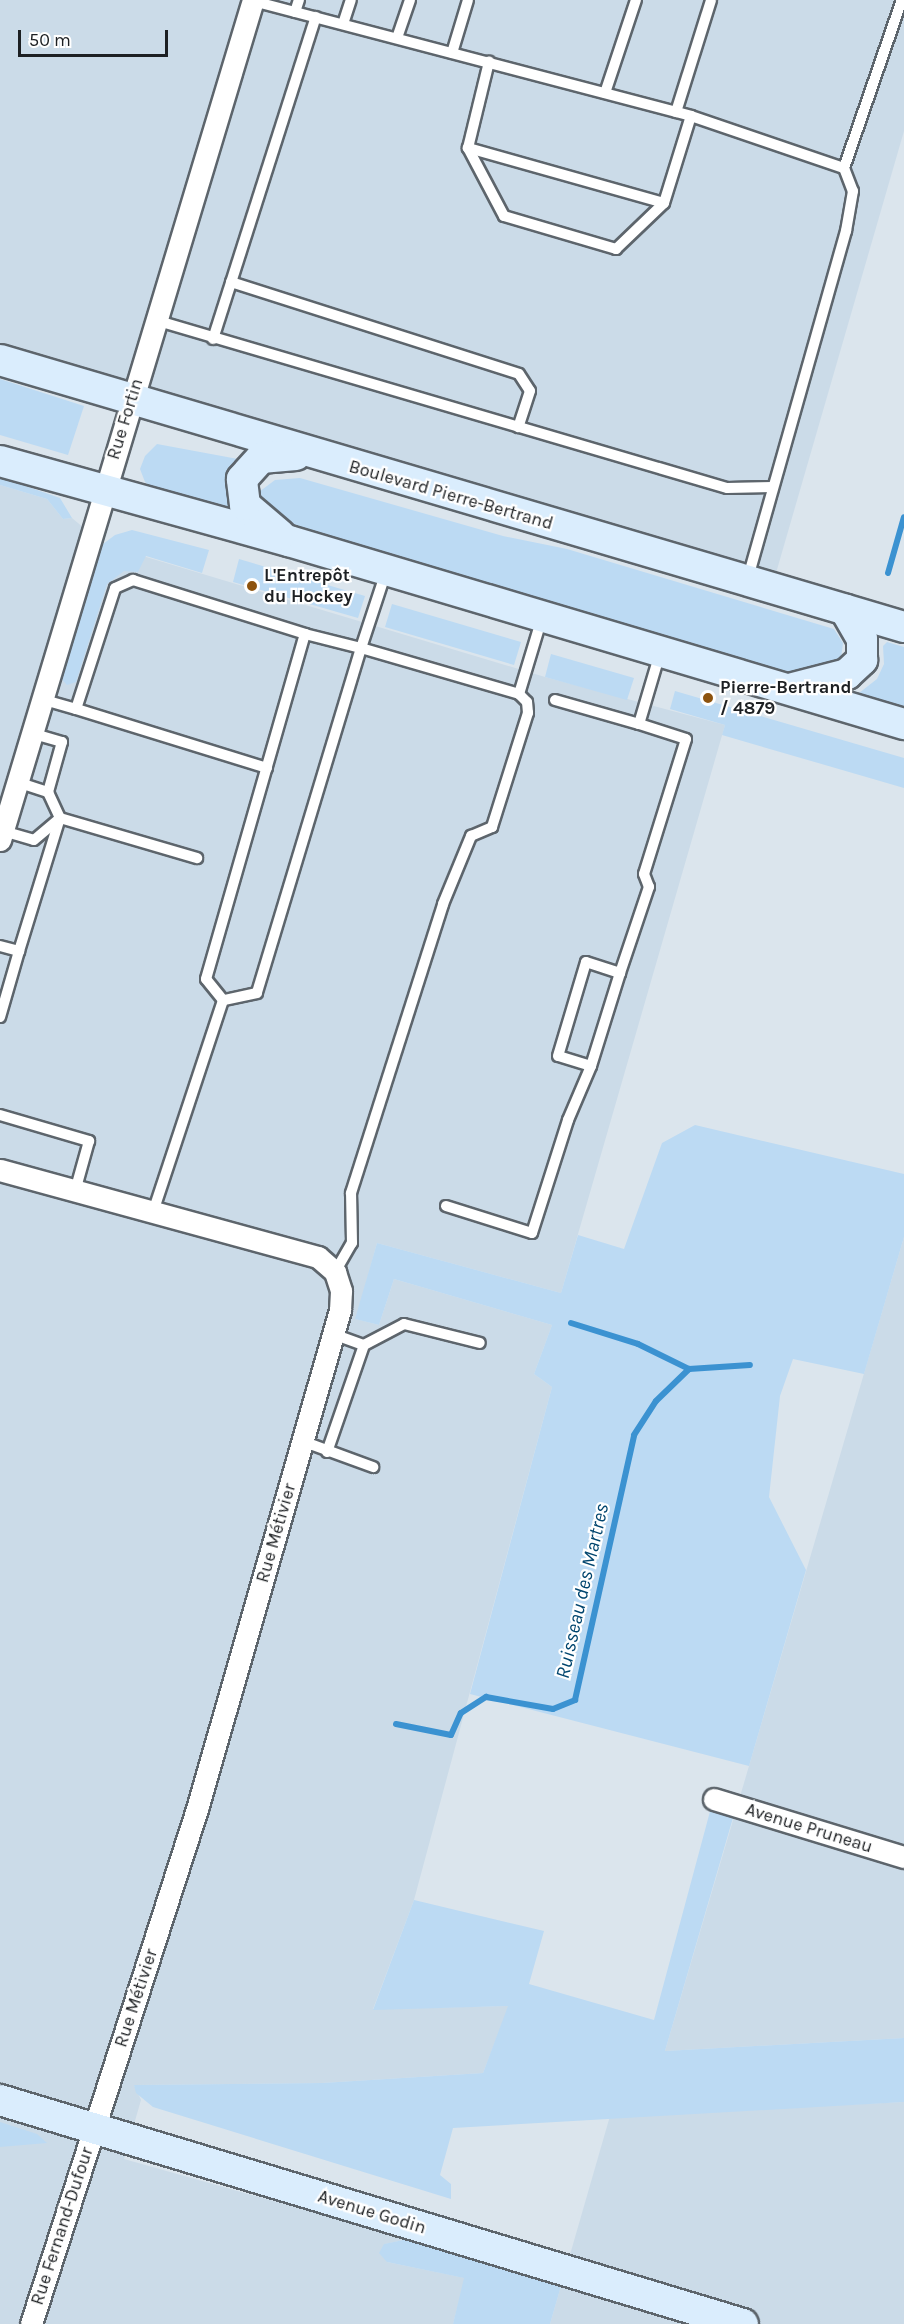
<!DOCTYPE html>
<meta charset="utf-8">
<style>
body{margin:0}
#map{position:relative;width:904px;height:2324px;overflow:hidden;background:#dbe5ed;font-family:Karla,sans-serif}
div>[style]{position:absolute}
.built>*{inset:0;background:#cbdbe8}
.green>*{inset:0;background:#bcdaf3}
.stream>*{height:6px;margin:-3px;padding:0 3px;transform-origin:3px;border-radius:3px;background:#3b92d1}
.roads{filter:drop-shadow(2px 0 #5d656c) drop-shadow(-2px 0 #5d656c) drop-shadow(0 2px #5d656c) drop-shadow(0 -2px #5d656c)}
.lane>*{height:10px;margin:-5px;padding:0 5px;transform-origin:5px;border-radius:5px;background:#fff}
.street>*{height:21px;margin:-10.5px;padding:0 10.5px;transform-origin:10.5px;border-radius:10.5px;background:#fff}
.secondary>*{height:30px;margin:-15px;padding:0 15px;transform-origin:15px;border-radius:15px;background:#daedfd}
.dots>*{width:16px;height:16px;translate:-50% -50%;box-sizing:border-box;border:3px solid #fff;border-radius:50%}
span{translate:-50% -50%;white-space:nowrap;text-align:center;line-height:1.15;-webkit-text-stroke:4.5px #fff;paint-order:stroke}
.street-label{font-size:18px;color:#1d2023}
.poi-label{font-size:18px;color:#1d2023;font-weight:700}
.left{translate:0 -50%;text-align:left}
.water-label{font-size:20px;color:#00456e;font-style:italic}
.scale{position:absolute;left:18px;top:30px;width:150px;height:27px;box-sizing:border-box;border:3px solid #1d2023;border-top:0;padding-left:8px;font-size:18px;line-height:21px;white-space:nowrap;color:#1d2023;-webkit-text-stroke:4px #fff;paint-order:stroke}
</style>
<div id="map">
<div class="built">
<i style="clip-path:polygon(0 0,904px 0,904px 131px,776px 573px,0 343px)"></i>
<i style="clip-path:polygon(0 485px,47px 499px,63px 519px,72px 518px,103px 544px,545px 677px,725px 725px,561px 1293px,377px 1243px,356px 1319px,379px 1325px,394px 1279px,552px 1325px,534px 1374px,552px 1387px,414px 1900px,373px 2009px,509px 2006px,483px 2073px,322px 2083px,134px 2085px,141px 2100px,124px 2159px,408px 2239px,385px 2244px,387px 2262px,465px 2278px,453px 2324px,0 2324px)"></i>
<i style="clip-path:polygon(904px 1237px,904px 2038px,665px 2051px,749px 1766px)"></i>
<i style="clip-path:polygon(904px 2102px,904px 2324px,550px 2324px,610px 2116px)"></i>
</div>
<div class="green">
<i style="clip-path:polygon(0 379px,84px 406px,68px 455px,0 435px)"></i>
<i style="clip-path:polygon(157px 444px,254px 462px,234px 479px,227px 495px,233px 515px,158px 493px,145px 482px,140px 469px,145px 456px)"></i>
<i style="clip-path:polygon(0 477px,60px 498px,72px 518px,63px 519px,47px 499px,0 485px)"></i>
<i style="clip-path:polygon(300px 478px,503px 536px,567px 549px,834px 629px,843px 643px,841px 658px,830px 672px,813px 679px,730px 656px,697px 654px,282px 526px,255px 495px,275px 480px)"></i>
<i style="clip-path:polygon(132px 530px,209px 550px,202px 573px,146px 556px,138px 572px,124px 571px,107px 584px,76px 682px,67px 685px,60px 677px,93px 561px,103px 544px,115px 535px)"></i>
<i style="clip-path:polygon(239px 559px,365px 596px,358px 618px,233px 582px)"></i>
<i style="clip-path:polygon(392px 604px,521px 642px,514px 665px,385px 627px)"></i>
<i style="clip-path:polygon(887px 642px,904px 647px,904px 711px,860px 698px,859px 693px,877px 679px,884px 664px,883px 646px)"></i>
<i style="clip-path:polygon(551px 654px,634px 678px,627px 700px,545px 677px)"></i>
<i style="clip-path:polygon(675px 691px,904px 758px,904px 788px,722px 735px,725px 725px,670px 709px)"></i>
<i style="clip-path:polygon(695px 1125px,904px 1174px,904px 1237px,864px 1374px,793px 1359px,780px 1396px,769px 1497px,806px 1570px,749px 1766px,470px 1694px,552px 1387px,534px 1374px,552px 1325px,394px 1279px,379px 1325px,355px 1319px,377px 1243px,561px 1293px,578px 1235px,624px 1249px,662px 1143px)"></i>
<i style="clip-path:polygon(712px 1804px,735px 1811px,665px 2051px,904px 2038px,904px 2102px,453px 2128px,440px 2175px,451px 2184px,451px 2199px,153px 2107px,136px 2093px,134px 2085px,322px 2083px,483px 2073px,508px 2006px,373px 2010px,414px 1900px,544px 1931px,529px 1984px,654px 2020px)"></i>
<i style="clip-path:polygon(0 2122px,37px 2134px,47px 2143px,0 2147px)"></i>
<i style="clip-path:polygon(408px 2239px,561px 2286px,550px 2324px,453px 2324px,464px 2278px,387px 2262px,379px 2253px,384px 2244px)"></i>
</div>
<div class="stream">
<i style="left:888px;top:573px;width:58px;rotate:-74.1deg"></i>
<i style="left:571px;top:1323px;width:70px;rotate:17.4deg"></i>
<i style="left:638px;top:1344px;width:57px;rotate:26.1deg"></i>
<i style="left:396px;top:1724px;width:56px;rotate:11.3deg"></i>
<i style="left:451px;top:1735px;width:24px;rotate:-66deg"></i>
<i style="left:461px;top:1713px;width:30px;rotate:-33deg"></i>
<i style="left:486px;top:1697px;width:68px;rotate:10.2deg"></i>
<i style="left:553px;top:1709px;width:24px;rotate:-22deg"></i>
<i style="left:575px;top:1700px;width:271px;rotate:-77.4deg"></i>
<i style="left:634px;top:1435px;width:40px;rotate:-57.1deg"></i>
<i style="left:656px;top:1401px;width:46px;rotate:-44.1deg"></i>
<i style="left:689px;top:1369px;width:61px;rotate:-3.8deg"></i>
</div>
<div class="roads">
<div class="lane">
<i style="left:253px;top:1px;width:453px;rotate:14.7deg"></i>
<i style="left:691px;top:116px;width:162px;rotate:18.8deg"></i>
<i style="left:844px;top:168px;width:25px;rotate:69deg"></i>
<i style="left:853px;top:191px;width:41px;rotate:99.9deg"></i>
<i style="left:846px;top:231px;width:363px;rotate:105.8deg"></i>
<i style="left:295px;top:12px;width:13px;rotate:-72deg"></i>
<i style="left:343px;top:24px;width:25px;rotate:-72deg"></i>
<i style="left:397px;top:38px;width:40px;rotate:-71.1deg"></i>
<i style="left:452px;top:53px;width:55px;rotate:-73.2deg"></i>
<i style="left:605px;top:93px;width:98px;rotate:-71.6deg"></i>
<i style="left:676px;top:112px;width:117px;rotate:-72.6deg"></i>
<i style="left:468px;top:148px;width:77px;rotate:62.1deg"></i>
<i style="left:504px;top:216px;width:117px;rotate:16.4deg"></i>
<i style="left:616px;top:249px;width:66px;rotate:-43.8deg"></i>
<i style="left:664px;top:203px;width:204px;rotate:-164.3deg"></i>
<i style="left:468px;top:148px;width:89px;rotate:-76.3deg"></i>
<i style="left:844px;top:168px;width:178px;rotate:-71deg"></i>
<i style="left:664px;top:203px;width:91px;rotate:-72.8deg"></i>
<i style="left:231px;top:282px;width:302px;rotate:17.7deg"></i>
<i style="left:519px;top:374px;width:20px;rotate:57deg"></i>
<i style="left:530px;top:391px;width:38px;rotate:108deg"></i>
<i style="left:155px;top:320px;width:596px;rotate:16.37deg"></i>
<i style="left:727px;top:488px;width:45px;rotate:-1.3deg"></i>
<i style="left:213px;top:339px;width:338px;rotate:-72.3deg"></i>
<i style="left:386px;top:572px;width:80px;rotate:108.2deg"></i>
<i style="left:361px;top:648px;width:165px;rotate:16.2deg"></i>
<i style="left:305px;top:634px;width:58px;rotate:14deg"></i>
<i style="left:361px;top:648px;width:360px;rotate:106.8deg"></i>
<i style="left:257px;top:993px;width:35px;rotate:168deg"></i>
<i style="left:223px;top:1000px;width:27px;rotate:-129deg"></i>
<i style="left:206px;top:979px;width:359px;rotate:-74deg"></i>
<i style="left:41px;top:699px;width:36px;rotate:16deg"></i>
<i style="left:555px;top:700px;width:87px;rotate:15.9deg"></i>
<i style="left:639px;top:724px;width:74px;rotate:-73.5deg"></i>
<i style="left:267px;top:768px;width:200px;rotate:-162.8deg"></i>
<i style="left:76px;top:709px;width:127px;rotate:-72.1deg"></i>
<i style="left:115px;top:588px;width:20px;rotate:-24deg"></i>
<i style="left:133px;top:580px;width:180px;rotate:17.4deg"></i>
<i style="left:17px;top:782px;width:33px;rotate:18deg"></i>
<i style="left:48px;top:792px;width:52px;rotate:-74.4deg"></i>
<i style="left:62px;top:742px;width:32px;rotate:-164deg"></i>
<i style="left:3px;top:831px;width:32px;rotate:16deg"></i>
<i style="left:34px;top:840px;width:34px;rotate:-40deg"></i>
<i style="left:60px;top:818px;width:29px;rotate:-115deg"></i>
<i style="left:0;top:946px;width:20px;rotate:15deg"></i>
<i style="left:19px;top:951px;width:139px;rotate:-72.9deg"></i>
<i style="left:60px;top:818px;width:143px;rotate:16.3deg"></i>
<i style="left:620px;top:973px;width:97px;rotate:107.3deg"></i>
<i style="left:591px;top:1066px;width:34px;rotate:-163deg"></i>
<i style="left:558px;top:1056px;width:98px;rotate:-73.4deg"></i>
<i style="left:586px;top:962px;width:36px;rotate:18deg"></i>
<i style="left:620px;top:973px;width:91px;rotate:-71.4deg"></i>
<i style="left:649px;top:887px;width:14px;rotate:-111deg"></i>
<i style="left:644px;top:874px;width:141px;rotate:-72.7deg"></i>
<i style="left:686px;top:739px;width:49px;rotate:-162.3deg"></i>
<i style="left:0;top:1017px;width:69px;rotate:-73.9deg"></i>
<i style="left:0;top:1115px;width:93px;rotate:16.3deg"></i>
<i style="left:89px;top:1141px;width:52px;rotate:105.6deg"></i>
<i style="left:446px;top:1206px;width:90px;rotate:17.4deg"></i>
<i style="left:532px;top:1233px;width:119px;rotate:-72.3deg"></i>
<i style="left:568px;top:1120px;width:59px;rotate:-66.9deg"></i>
<i style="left:153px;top:1212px;width:223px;rotate:-71.7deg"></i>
<i style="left:335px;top:1272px;width:34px;rotate:-60deg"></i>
<i style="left:352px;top:1243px;width:50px;rotate:-91.1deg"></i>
<i style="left:351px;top:1193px;width:303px;rotate:-72.3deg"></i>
<i style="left:443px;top:904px;width:74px;rotate:-67.6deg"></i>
<i style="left:471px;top:836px;width:23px;rotate:-23deg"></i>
<i style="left:492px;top:827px;width:120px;rotate:-72.5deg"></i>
<i style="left:528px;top:713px;width:11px;rotate:-95deg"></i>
<i style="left:527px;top:702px;width:11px;rotate:-135deg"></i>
<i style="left:519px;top:694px;width:79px;rotate:-73.2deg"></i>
<i style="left:333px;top:1334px;width:33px;rotate:20deg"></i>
<i style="left:302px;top:1441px;width:76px;rotate:20.1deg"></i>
<i style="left:327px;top:1452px;width:113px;rotate:-70.9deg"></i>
<i style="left:364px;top:1345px;width:45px;rotate:-27.7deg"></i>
<i style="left:404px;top:1324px;width:78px;rotate:14deg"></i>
</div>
<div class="street">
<i style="left:0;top:840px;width:877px;rotate:-73.24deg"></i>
<i style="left:0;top:1170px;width:330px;rotate:15.3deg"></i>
<i style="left:318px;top:1257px;width:23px;rotate:41deg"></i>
<i style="left:335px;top:1272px;width:20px;rotate:72deg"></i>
<i style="left:341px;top:1291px;width:19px;rotate:93deg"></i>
<i style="left:340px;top:1310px;width:519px;rotate:105.99deg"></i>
<i style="left:197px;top:1809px;width:541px;rotate:107.87deg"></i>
<i style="left:714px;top:1799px;width:199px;rotate:17deg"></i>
</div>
<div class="secondary">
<i style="left:0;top:360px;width:943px;rotate:16.45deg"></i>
<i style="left:0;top:461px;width:300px;rotate:15.5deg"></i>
<i style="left:289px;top:541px;width:642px;rotate:16.57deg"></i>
<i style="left:280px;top:535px;width:46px;rotate:-139.4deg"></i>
<i style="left:245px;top:505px;width:26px;rotate:-97deg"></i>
<i style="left:242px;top:479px;width:28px;rotate:-48deg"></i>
<i style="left:261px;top:458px;width:35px;rotate:-5deg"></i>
<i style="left:793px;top:688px;width:56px;rotate:-14.5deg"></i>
<i style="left:847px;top:674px;width:21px;rotate:-43deg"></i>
<i style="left:862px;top:660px;width:21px;rotate:-90deg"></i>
<i style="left:862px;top:639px;width:34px;rotate:-120deg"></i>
<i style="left:0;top:2100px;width:776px;rotate:16.78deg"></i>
</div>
</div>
<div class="dots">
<i style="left:252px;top:586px;background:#8d530e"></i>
<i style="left:708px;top:698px;background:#8d530e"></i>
</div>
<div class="street-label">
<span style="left:125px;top:419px;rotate:-73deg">Rue Fortin</span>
<span style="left:451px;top:495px;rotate:16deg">Boulevard Pierre-Bertrand</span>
<span style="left:276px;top:1533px;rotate:-74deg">Rue Métivier</span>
<span style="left:809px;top:1828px;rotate:17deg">Avenue Pruneau</span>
<span style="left:136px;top:1998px;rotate:-72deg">Rue Métivier</span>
<span style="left:372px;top:2212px;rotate:17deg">Avenue Godin</span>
<span style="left:62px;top:2226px;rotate:-72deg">Rue Fernand-Dufour</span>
</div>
<div class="poi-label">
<span class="left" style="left:264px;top:586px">L'Entrepôt<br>du Hockey</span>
<span class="left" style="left:720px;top:698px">Pierre-Bertrand<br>/ 4879</span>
</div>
<div class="water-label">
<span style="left:582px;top:1591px;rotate:-77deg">Ruisseau des Martres</span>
</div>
<div class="scale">50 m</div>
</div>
